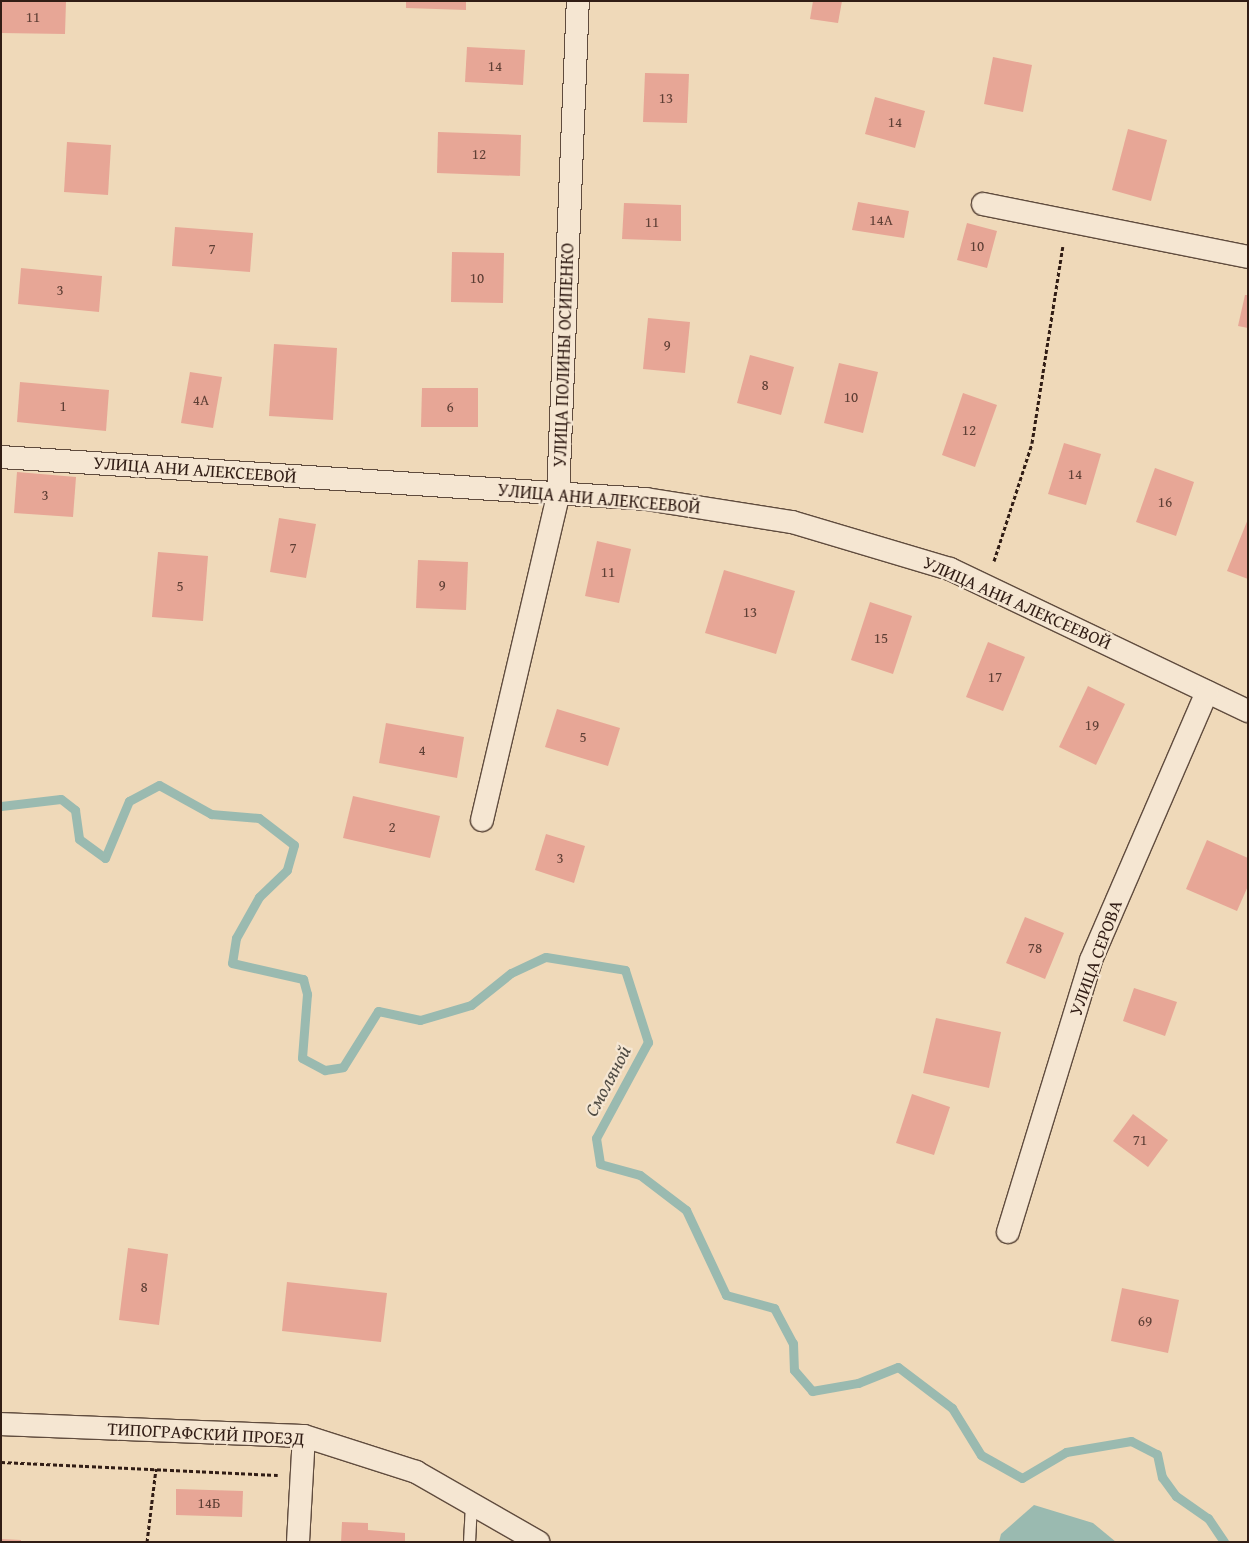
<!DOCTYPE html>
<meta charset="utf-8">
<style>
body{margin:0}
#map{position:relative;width:1249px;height:1543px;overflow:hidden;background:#efd9b9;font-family:"Gentium Book Plus",serif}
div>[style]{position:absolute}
.water>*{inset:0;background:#9abab0}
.stream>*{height:9px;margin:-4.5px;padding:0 4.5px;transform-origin:4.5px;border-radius:4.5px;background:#9abab0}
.building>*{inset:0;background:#e7a696}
.path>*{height:3px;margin-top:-1.5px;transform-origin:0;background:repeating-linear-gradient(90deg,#311d15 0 4px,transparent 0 6.5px)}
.roads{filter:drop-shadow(1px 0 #604c3e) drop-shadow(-1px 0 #604c3e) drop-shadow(0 1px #604c3e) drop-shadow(0 -1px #604c3e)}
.lane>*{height:11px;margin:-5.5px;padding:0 5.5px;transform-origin:5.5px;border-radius:5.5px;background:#f5e6d2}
.street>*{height:22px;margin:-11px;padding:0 11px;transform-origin:11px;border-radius:11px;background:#f5e6d2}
span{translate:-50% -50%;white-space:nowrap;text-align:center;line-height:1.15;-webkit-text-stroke:4.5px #f5e6d2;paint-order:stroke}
.number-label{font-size:15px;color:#5e3f35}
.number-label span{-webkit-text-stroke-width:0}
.street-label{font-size:18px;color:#311d15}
.water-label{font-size:19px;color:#504c44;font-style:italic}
.frame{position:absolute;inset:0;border:2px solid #311d15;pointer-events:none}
</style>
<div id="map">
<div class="water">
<i style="clip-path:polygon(1034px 1505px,1093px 1523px,1116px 1542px,999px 1542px,1001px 1534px)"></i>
</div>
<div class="stream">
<i style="left:1px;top:806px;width:60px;rotate:-6.7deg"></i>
<i style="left:61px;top:799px;width:18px;rotate:38deg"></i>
<i style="left:75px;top:810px;width:29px;rotate:82deg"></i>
<i style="left:79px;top:839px;width:32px;rotate:36deg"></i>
<i style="left:105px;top:858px;width:62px;rotate:-67.2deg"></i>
<i style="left:129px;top:801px;width:34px;rotate:-28deg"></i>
<i style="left:159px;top:785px;width:60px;rotate:29.1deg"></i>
<i style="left:211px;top:814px;width:48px;rotate:4.8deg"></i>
<i style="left:259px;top:818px;width:44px;rotate:37.6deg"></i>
<i style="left:294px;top:845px;width:26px;rotate:106deg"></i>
<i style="left:287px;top:870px;width:39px;rotate:136deg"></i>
<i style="left:259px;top:897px;width:47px;rotate:119.3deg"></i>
<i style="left:236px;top:938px;width:25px;rotate:99deg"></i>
<i style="left:232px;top:963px;width:73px;rotate:12.7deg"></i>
<i style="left:303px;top:979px;width:16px;rotate:75deg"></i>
<i style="left:307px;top:994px;width:64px;rotate:94.5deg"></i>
<i style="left:302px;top:1058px;width:26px;rotate:28deg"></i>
<i style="left:325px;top:1070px;width:18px;rotate:-9deg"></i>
<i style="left:343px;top:1067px;width:66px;rotate:-58deg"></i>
<i style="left:378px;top:1011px;width:43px;rotate:12.1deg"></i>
<i style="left:420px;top:1020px;width:53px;rotate:-16.4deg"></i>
<i style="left:471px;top:1005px;width:51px;rotate:-38.7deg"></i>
<i style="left:511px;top:973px;width:38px;rotate:-25deg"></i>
<i style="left:546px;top:957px;width:80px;rotate:9.3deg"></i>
<i style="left:625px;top:970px;width:76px;rotate:72.3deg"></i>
<i style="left:648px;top:1042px;width:109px;rotate:118.4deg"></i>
<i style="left:596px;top:1138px;width:26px;rotate:81deg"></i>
<i style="left:600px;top:1164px;width:41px;rotate:15.4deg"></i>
<i style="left:640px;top:1175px;width:58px;rotate:37.3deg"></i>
<i style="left:686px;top:1210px;width:94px;rotate:64.8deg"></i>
<i style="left:726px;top:1295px;width:50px;rotate:15.2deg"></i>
<i style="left:774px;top:1308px;width:40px;rotate:62deg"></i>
<i style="left:793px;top:1343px;width:27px;rotate:88deg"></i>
<i style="left:794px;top:1370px;width:28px;rotate:49deg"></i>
<i style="left:812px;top:1391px;width:47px;rotate:-9.9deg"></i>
<i style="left:858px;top:1383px;width:43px;rotate:-21.8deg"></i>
<i style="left:898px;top:1367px;width:68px;rotate:37.2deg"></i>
<i style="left:952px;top:1408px;width:55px;rotate:58.3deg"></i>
<i style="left:981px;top:1455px;width:47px;rotate:29.3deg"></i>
<i style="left:1022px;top:1478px;width:51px;rotate:-30.6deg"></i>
<i style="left:1066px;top:1452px;width:66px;rotate:-9.6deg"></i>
<i style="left:1131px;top:1441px;width:29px;rotate:27deg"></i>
<i style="left:1157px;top:1454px;width:24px;rotate:78deg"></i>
<i style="left:1162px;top:1477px;width:24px;rotate:54deg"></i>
<i style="left:1176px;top:1496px;width:39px;rotate:35deg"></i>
<i style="left:1208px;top:1518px;width:29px;rotate:56deg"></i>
</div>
<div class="building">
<i style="clip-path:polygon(1px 1px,66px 1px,65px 34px,1px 33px)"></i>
<i style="clip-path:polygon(406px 1px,466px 1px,466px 10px,406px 8px)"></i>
<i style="clip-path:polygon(813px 1px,842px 1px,838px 23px,810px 19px)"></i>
<i style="clip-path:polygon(467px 47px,525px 50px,523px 85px,465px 82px)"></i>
<i style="clip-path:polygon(993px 57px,1032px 65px,1023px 112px,984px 104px)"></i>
<i style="clip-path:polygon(645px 73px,689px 74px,687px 123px,643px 122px)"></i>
<i style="clip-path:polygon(875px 97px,925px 111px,915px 148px,865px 134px)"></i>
<i style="clip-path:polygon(1128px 129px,1167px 140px,1151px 201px,1112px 190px)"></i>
<i style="clip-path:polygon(438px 132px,521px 135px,520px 176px,437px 173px)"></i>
<i style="clip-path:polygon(67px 142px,111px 145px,108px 195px,64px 192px)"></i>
<i style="clip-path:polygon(858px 202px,909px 211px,904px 238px,852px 230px)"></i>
<i style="clip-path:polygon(624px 203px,681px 205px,681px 241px,622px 239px)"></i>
<i style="clip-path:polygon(967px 223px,997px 231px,987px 268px,957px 260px)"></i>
<i style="clip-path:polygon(175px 227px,253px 233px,250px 272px,172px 266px)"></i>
<i style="clip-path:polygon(452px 252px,504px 253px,503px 303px,451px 302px)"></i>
<i style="clip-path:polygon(21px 268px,102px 276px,99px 312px,18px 304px)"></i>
<i style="clip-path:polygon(1245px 295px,1248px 295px,1248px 328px,1238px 326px)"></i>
<i style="clip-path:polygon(648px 318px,690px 322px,685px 373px,643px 369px)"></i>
<i style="clip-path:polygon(274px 344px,337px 348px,333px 420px,269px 416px)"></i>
<i style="clip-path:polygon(750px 355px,794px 367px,781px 415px,737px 403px)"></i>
<i style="clip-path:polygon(839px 363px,878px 372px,863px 433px,824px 423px)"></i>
<i style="clip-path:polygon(190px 372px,222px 377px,213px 428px,181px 423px)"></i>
<i style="clip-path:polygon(20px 382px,109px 390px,106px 431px,17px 422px)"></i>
<i style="clip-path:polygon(422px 388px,478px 388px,478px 427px,421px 427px)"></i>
<i style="clip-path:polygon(963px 393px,997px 405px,975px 467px,942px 455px)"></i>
<i style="clip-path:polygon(1064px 443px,1101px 454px,1086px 505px,1048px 494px)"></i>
<i style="clip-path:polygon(1155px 468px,1194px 482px,1176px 536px,1136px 522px)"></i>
<i style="clip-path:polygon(17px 472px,76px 477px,73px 517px,14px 513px)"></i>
<i style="clip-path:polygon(279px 518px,316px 524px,306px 578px,270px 572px)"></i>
<i style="clip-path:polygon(1248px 519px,1248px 579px,1227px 571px)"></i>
<i style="clip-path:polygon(597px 541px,631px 549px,619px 603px,585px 596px)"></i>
<i style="clip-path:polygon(158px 552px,208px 556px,203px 621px,152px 617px)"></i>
<i style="clip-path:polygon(418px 560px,468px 562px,466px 610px,416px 608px)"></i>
<i style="clip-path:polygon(724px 570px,795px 591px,776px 654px,705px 633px)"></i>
<i style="clip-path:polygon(870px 602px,912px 616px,893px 674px,851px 660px)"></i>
<i style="clip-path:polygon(988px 642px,1025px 657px,1003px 711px,966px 697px)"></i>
<i style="clip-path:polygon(1088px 686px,1125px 704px,1096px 765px,1059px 747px)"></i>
<i style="clip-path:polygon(557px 709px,620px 728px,608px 766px,545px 747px)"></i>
<i style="clip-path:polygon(386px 723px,464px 737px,457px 778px,379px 763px)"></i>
<i style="clip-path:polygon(353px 796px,440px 816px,430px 858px,343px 838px)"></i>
<i style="clip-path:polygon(546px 834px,585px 846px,574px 883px,535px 870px)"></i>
<i style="clip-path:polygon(1207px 840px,1248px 858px,1248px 886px,1237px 911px,1186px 889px)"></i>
<i style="clip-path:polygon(1025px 917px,1064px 933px,1045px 979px,1006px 963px)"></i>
<i style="clip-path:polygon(1134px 988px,1177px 1002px,1165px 1036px,1123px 1021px)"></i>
<i style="clip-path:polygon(936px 1018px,1001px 1032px,989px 1088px,923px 1073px)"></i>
<i style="clip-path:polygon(912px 1094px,950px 1107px,934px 1155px,896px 1143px)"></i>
<i style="clip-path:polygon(1133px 1114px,1168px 1140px,1148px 1167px,1113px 1141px)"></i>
<i style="clip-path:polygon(128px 1248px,168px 1254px,159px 1325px,119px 1320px)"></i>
<i style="clip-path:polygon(287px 1282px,387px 1293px,381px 1342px,282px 1331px)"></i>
<i style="clip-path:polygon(1122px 1288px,1179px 1300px,1168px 1353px,1111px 1341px)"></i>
<i style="clip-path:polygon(176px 1489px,243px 1491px,242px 1517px,176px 1515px)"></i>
<i style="clip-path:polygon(342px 1522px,368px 1523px,368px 1530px,405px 1533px,405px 1542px,341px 1542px)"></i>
<i style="clip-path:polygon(1px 1539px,21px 1540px,21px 1542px,1px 1542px)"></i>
</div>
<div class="path">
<i style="left:994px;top:561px;width:124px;rotate:-72.1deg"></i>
<i style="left:1032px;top:443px;width:199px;rotate:-81.1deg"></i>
<i style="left:1px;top:1462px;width:277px;rotate:2.7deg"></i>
<i style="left:147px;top:1542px;width:74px;rotate:-83deg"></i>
</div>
<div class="roads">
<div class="lane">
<i style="left:469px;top:1542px;width:39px;rotate:-87deg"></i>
</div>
<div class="street">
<i style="left:983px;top:204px;width:270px;rotate:11.3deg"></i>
<i style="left:1px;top:457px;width:646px;rotate:3.73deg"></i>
<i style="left:646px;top:499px;width:148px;rotate:9deg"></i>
<i style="left:792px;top:522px;width:165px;rotate:16.6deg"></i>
<i style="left:950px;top:569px;width:330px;rotate:25.5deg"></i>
<i style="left:482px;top:820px;width:334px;rotate:-76.8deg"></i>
<i style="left:558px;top:495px;width:494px;rotate:-87.7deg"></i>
<i style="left:1008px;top:1232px;width:284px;rotate:-73deg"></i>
<i style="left:1091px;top:960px;width:292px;rotate:-66.6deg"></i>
<i style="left:1px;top:1424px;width:303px;rotate:2.3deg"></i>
<i style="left:304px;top:1436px;width:118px;rotate:17.8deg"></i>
<i style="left:416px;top:1472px;width:141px;rotate:29.8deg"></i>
<i style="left:298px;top:1542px;width:106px;rotate:-86.8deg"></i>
</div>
</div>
<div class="number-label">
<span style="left:33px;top:17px">11</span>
<span style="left:495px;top:66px">14</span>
<span style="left:666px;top:98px">13</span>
<span style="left:895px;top:122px">14</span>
<span style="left:479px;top:154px">12</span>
<span style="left:881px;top:220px">14А</span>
<span style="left:652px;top:222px">11</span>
<span style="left:977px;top:246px">10</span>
<span style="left:212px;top:249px">7</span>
<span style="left:477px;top:278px">10</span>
<span style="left:60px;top:290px">3</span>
<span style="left:667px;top:345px">9</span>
<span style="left:765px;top:385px">8</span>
<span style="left:851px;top:397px">10</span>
<span style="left:201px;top:400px">4А</span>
<span style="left:63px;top:406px">1</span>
<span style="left:450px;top:407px">6</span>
<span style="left:969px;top:430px">12</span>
<span style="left:1075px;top:474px">14</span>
<span style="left:45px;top:495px">3</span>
<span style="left:1165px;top:502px">16</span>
<span style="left:293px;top:548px">7</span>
<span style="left:608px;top:572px">11</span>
<span style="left:442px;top:585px">9</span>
<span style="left:180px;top:586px">5</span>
<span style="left:750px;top:612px">13</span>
<span style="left:881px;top:638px">15</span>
<span style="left:995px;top:677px">17</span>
<span style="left:1092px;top:725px">19</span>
<span style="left:583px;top:737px">5</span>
<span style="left:422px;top:750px">4</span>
<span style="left:392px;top:827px">2</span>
<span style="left:560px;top:858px">3</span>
<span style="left:1035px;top:948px">78</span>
<span style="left:1140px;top:1140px">71</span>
<span style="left:144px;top:1287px">8</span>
<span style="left:1145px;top:1321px">69</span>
<span style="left:209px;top:1503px">14Б</span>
</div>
<div class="street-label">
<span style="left:564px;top:355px;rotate:-88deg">УЛИЦА ПОЛИНЫ ОСИПЕНКО</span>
<span style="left:195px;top:470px;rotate:4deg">УЛИЦА АНИ АЛЕКСЕЕВОЙ</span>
<span style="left:599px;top:499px;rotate:5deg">УЛИЦА АНИ АЛЕКСЕЕВОЙ</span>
<span style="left:1017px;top:603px;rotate:24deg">УЛИЦА АНИ АЛЕКСЕЕВОЙ</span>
<span style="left:1096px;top:958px;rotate:-70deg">УЛИЦА СЕРОВА</span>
<span style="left:206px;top:1434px;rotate:3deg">ТИПОГРАФСКИЙ ПРОЕЗД</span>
</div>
<div class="water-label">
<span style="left:608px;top:1081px;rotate:-62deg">Смоляной</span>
</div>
<div class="frame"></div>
</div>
